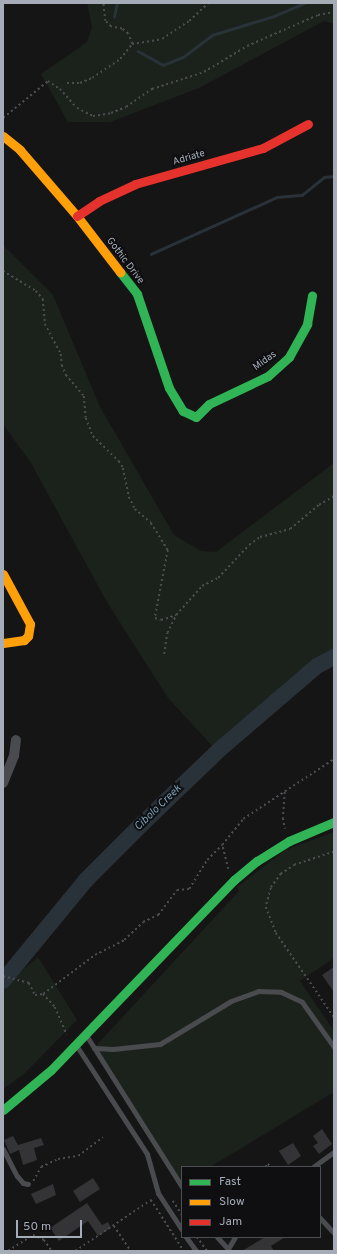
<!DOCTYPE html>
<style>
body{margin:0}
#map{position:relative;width:337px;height:1254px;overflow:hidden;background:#151515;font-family:Overpass,sans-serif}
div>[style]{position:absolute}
.green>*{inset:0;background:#1b221c}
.stream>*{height:2.5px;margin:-1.25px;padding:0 1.25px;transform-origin:1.25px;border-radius:1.25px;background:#283238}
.river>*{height:16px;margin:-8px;padding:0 8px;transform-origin:8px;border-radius:8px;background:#283238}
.building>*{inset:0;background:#343436}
.path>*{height:1.5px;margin-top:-0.75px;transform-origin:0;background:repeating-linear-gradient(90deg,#4b4c50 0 2px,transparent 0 5px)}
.lane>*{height:5px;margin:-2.5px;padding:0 2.5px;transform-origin:2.5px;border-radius:2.5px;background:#494b4e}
.street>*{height:10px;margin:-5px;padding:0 5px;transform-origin:5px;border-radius:5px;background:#494b4e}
.fast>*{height:9px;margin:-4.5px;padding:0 4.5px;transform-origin:4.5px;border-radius:4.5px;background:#30b455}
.slow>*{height:9px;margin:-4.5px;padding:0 4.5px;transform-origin:4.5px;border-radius:4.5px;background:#ff9f0a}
.jam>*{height:9px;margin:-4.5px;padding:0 4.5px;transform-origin:4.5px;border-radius:4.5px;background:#e5322d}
span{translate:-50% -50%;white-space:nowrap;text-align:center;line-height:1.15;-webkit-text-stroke:4px #0f0f11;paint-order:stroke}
.street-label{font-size:10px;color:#a5acb7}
.water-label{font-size:11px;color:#7a9eb4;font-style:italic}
.frame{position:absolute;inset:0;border:4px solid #a5acb7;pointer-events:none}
.legend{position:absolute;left:181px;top:1166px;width:140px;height:72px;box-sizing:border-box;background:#0f0f11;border:1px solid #4b4e53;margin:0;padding:5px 7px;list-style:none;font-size:12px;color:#a5acb7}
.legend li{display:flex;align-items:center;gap:8px;height:20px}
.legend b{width:20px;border:1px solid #4b4e53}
.scale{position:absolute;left:16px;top:1220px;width:66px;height:18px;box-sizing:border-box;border:2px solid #a5acb7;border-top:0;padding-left:5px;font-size:12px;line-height:14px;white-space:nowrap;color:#a5acb7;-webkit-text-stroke:3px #0f0f11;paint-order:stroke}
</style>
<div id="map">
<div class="green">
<i style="clip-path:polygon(87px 3px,334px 3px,334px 24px,324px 21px,199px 88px,110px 122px,68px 122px,41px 74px,87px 42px,92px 27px)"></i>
<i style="clip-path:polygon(3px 245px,53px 295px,100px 407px,174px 535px,201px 551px,216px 552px,334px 463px,334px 652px,306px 670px,239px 726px,217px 751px,168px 698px,107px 602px,31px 463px,3px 424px)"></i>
<i style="clip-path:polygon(334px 832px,334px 958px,300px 981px,334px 1031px,334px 1092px,210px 1167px,182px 1167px,182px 1184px,94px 1048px,239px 891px,237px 887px,285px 850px)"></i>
<i style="clip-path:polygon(38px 957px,77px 1020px,24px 1074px,3px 1089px,3px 987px)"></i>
</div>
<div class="stream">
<i style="left:114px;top:17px;width:14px;rotate:-78deg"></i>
<i style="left:138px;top:51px;width:29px;rotate:29deg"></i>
<i style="left:163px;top:65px;width:22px;rotate:-22deg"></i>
<i style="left:183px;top:57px;width:36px;rotate:-37deg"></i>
<i style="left:212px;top:35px;width:65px;rotate:-17deg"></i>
<i style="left:274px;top:16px;width:33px;rotate:-23deg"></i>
<i style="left:151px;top:254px;width:138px;rotate:-24.3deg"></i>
<i style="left:277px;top:197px;width:25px;rotate:-5deg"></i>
<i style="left:302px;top:195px;width:28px;rotate:-39deg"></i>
<i style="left:324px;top:177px;width:10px;rotate:-6deg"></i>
</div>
<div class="river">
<i style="left:3px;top:981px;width:129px;rotate:-50.6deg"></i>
<i style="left:85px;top:881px;width:82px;rotate:-45deg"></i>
<i style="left:143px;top:823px;width:105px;rotate:-43.8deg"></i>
<i style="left:219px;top:750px;width:129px;rotate:-40.6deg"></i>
<i style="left:317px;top:666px;width:19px;rotate:-28deg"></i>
</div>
<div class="building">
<i style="clip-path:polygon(334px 967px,334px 992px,322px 975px)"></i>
<i style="clip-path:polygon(322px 1129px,332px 1144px,319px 1154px,313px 1146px,318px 1143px,313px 1136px)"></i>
<i style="clip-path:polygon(13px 1136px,18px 1145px,41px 1138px,44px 1145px,34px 1148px,37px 1160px,23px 1165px,19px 1150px,10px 1154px,4px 1140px)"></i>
<i style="clip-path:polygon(293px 1143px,301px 1156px,288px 1165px,279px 1151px)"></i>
<i style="clip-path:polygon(93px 1178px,100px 1189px,80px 1202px,73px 1191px)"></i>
<i style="clip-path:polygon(53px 1184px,56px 1195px,36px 1204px,31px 1194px)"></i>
<i style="clip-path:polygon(87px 1203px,102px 1225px,108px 1222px,111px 1228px,98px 1236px,88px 1221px,59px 1241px,50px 1228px)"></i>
<i style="clip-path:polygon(265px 1237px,285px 1237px,271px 1246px,274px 1251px,242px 1251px)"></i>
</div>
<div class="path">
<i style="left:132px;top:44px;width:30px;rotate:-9deg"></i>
<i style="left:162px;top:39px;width:32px;rotate:-34deg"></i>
<i style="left:189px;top:21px;width:26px;rotate:-43deg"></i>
<i style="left:67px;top:83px;width:13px"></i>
<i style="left:80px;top:83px;width:13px;rotate:-23deg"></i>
<i style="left:92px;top:78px;width:34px;rotate:-34deg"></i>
<i style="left:120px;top:59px;width:19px;rotate:-51deg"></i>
<i style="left:132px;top:44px;width:11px;rotate:-112deg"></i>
<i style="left:128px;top:34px;width:8px;rotate:-140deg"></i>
<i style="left:122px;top:29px;width:11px;rotate:-170deg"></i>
<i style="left:111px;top:27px;width:8px;rotate:-135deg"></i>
<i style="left:105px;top:21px;width:18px;rotate:-96deg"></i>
<i style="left:3px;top:118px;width:58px;rotate:-39.4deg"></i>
<i style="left:48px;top:81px;width:14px;rotate:34deg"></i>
<i style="left:60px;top:89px;width:25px;rotate:48deg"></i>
<i style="left:77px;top:108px;width:18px;rotate:27deg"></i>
<i style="left:93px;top:116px;width:18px;rotate:-9deg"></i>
<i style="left:111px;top:113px;width:16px;rotate:-22deg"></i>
<i style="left:126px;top:107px;width:32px;rotate:-35deg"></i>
<i style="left:152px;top:89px;width:55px;rotate:-18.1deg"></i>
<i style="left:204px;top:72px;width:50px;rotate:-31.2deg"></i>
<i style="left:247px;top:46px;width:77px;rotate:-23.6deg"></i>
<i style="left:318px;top:15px;width:16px;rotate:-11deg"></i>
<i style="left:3px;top:271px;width:39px;rotate:31deg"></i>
<i style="left:36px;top:291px;width:11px;rotate:49deg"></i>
<i style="left:43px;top:299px;width:25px;rotate:85deg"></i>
<i style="left:45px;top:324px;width:34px;rotate:62deg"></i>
<i style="left:61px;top:354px;width:11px;rotate:85deg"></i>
<i style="left:62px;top:365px;width:11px;rotate:68deg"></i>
<i style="left:66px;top:375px;width:28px;rotate:49deg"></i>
<i style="left:84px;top:396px;width:22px;rotate:85deg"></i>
<i style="left:86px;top:418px;width:19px;rotate:69deg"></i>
<i style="left:93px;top:436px;width:36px;rotate:44deg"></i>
<i style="left:119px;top:461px;width:8px;rotate:60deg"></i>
<i style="left:123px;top:468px;width:30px;rotate:78deg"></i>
<i style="left:129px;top:497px;width:13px;rotate:63deg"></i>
<i style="left:135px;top:509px;width:21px;rotate:41deg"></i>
<i style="left:151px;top:523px;width:32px;rotate:58deg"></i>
<i style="left:168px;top:550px;width:69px;rotate:100.8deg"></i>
<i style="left:155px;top:618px;width:6px;rotate:18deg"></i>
<i style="left:161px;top:620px;width:16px;rotate:-18deg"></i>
<i style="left:164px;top:654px;width:21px;rotate:-82deg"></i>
<i style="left:167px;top:633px;width:20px;rotate:-63deg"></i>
<i style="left:176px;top:615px;width:39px;rotate:-48deg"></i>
<i style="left:202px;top:586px;width:18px;rotate:-27deg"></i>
<i style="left:218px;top:578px;width:45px;rotate:-46.8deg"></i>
<i style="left:249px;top:545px;width:14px;rotate:-36deg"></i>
<i style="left:260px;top:537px;width:31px;rotate:-15deg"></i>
<i style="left:290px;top:529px;width:38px;rotate:-40deg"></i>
<i style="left:319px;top:505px;width:17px;rotate:-31deg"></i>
<i style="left:285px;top:792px;width:26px;rotate:94deg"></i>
<i style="left:283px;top:818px;width:11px;rotate:80deg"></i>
<i style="left:334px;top:852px;width:41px;rotate:161.6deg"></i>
<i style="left:295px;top:865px;width:17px;rotate:147deg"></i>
<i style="left:281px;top:874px;width:17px;rotate:126deg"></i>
<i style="left:271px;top:888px;width:20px;rotate:105deg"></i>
<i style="left:266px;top:907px;width:28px;rotate:69deg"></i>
<i style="left:276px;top:933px;width:102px;rotate:55.4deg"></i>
<i style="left:228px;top:869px;width:25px;rotate:-104deg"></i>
<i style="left:222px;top:845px;width:33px;rotate:-51deg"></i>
<i style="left:243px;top:819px;width:109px;rotate:-33.4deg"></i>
<i style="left:3px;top:976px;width:27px;rotate:15deg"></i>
<i style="left:29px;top:983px;width:13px;rotate:63deg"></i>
<i style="left:35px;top:995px;width:8px;rotate:-7deg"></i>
<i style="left:43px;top:994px;width:65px;rotate:-36.9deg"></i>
<i style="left:95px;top:955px;width:33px;rotate:-27deg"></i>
<i style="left:124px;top:940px;width:26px;rotate:-43deg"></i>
<i style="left:143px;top:922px;width:17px;rotate:-25deg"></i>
<i style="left:158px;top:915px;width:31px;rotate:-53deg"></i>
<i style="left:177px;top:890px;width:12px;rotate:-5deg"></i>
<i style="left:189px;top:889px;width:34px;rotate:-58deg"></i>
<i style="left:207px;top:860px;width:21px;rotate:-45deg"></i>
<i style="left:43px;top:994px;width:18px;rotate:47deg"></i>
<i style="left:55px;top:1007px;width:30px;rotate:67deg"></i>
<i style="left:265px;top:1167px;width:4px;rotate:-45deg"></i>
<i style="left:268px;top:1164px;width:4px;rotate:45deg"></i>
<i style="left:33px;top:1181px;width:16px;rotate:-60deg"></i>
<i style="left:41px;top:1167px;width:19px;rotate:-25deg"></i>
<i style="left:58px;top:1159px;width:20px;rotate:-9deg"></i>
<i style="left:78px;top:1156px;width:31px;rotate:-37deg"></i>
<i style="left:151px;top:1200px;width:61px;rotate:57.1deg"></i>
<i style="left:173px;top:1201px;width:17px;rotate:57deg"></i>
<i style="left:114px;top:1226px;width:30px;rotate:56deg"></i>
<i style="left:197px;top:1237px;width:17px;rotate:54deg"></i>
<i style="left:8px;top:1251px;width:30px;rotate:-33deg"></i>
<i style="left:33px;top:1235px;width:12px;rotate:24deg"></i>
<i style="left:44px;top:1240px;width:14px;rotate:54deg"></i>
<i style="left:75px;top:1251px;width:95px;rotate:-33.9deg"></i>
</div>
<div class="lane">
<i style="left:86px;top:1035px;width:180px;rotate:57.7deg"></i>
<i style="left:76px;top:1045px;width:130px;rotate:56.9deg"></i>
<i style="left:147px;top:1154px;width:41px;rotate:74.2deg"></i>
<i style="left:158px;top:1193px;width:44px;rotate:57deg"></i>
<i style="left:94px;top:1048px;width:19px;rotate:3deg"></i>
<i style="left:113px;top:1049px;width:47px;rotate:-6.1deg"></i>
<i style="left:160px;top:1044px;width:83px;rotate:-31.2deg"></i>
<i style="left:231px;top:1001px;width:29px;rotate:-20deg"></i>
<i style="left:258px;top:991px;width:23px;rotate:2deg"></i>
<i style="left:281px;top:992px;width:23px;rotate:25deg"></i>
<i style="left:302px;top:1002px;width:55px;rotate:54.6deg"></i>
<i style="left:3px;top:1149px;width:30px;rotate:63deg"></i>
<i style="left:17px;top:1176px;width:9px;rotate:49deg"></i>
<i style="left:23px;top:1183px;width:5px;rotate:11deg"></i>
<i style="left:313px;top:1167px;width:26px;rotate:-36deg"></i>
<i style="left:320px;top:1218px;width:21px;rotate:47deg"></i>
<i style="left:186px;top:1237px;width:17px;rotate:54deg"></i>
<i style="left:217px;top:1237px;width:16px;rotate:47deg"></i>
<i style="left:228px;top:1249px;width:14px;rotate:-60deg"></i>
</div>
<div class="street">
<i style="left:3px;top:783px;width:29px;rotate:-68deg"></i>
<i style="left:14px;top:756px;width:16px;rotate:-83deg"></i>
</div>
<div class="fast">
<i style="left:120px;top:272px;width:28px;rotate:52deg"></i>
<i style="left:137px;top:294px;width:99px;rotate:71.2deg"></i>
<i style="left:169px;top:388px;width:27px;rotate:59deg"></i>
<i style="left:183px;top:411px;width:14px;rotate:25deg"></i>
<i style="left:196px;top:417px;width:18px;rotate:-45deg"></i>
<i style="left:209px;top:404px;width:65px;rotate:-25.4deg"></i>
<i style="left:268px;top:376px;width:28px;rotate:-42deg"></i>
<i style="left:289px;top:357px;width:38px;rotate:-61deg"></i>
<i style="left:307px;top:324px;width:29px;rotate:-80deg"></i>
<i style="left:3px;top:1110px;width:62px;rotate:-39.8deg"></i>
<i style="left:51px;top:1070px;width:264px;rotate:-46.1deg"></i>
<i style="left:234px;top:880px;width:30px;rotate:-40deg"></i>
<i style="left:257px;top:861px;width:38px;rotate:-32deg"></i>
<i style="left:289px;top:841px;width:49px;rotate:-22.9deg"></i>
</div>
<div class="slow">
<i style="left:3px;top:136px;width:22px;rotate:39deg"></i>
<i style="left:20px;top:150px;width:87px;rotate:49.2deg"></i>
<i style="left:77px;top:216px;width:71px;rotate:52.5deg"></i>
<i style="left:3px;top:574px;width:57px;rotate:61.6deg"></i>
<i style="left:30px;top:624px;width:12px;rotate:99deg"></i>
<i style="left:28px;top:636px;width:6px;rotate:135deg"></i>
<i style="left:24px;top:640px;width:21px;rotate:172deg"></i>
</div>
<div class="jam">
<i style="left:77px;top:216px;width:27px;rotate:-34deg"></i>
<i style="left:99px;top:201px;width:40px;rotate:-25deg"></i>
<i style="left:135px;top:184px;width:133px;rotate:-15.7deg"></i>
<i style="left:263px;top:148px;width:51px;rotate:-28.1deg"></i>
</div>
<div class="street-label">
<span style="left:189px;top:158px;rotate:-16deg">Adriate</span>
<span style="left:125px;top:261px;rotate:53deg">Gothic Drive</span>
<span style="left:265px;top:361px;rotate:-36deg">Midas</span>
</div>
<div class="water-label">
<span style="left:158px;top:808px;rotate:-44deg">Cibolo Creek</span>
</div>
<div class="frame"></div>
<ul class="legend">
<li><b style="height:5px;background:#30b455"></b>Fast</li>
<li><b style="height:5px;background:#ff9f0a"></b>Slow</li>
<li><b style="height:5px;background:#e5322d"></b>Jam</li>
</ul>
<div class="scale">50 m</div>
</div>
